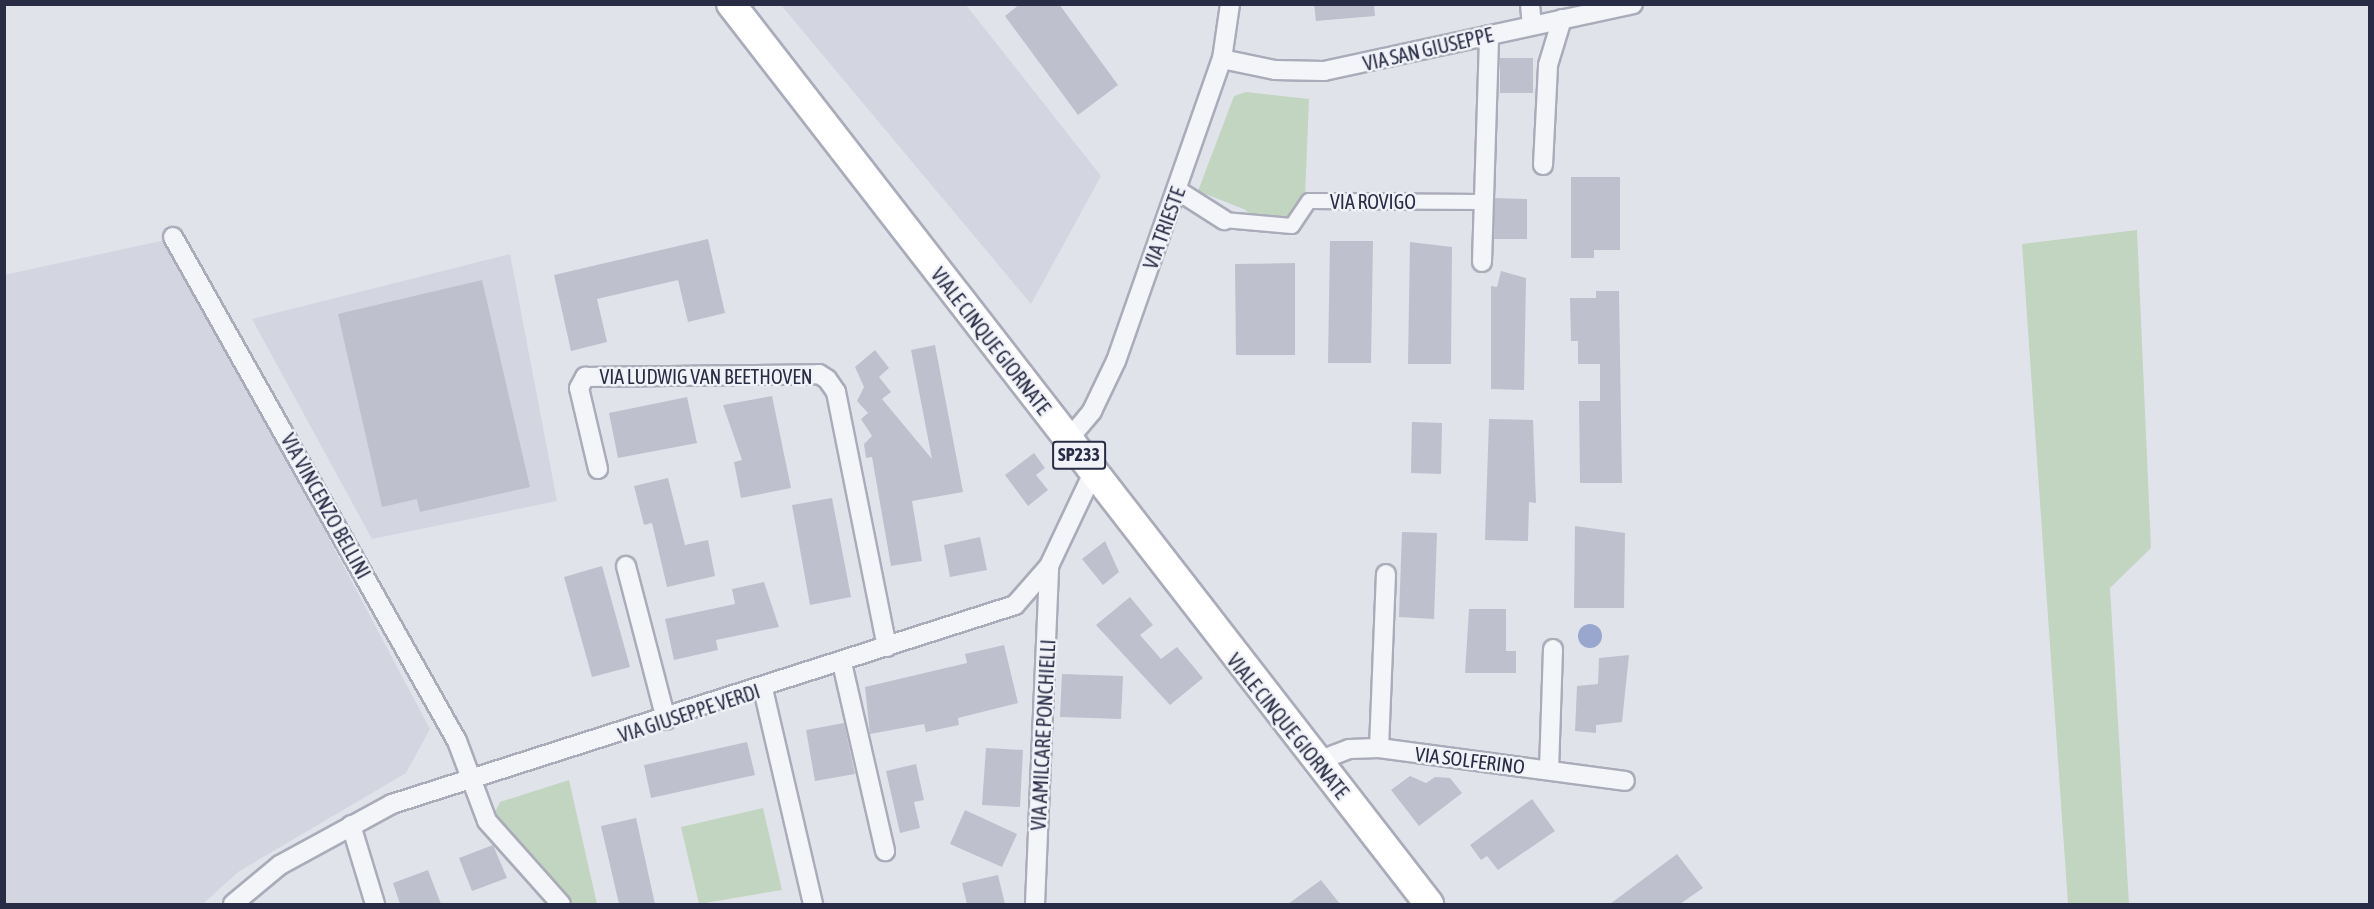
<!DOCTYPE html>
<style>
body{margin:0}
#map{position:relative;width:2374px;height:909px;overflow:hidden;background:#e1e3eb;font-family:"Asap Condensed",sans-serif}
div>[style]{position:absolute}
.built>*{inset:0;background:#d3d5e0}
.green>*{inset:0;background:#c2d5c1}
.water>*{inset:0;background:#99a7ce}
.round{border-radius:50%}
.building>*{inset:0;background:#bec0ce}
.roads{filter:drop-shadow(2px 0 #aaacb9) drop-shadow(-2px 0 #aaacb9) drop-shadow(0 2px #aaacb9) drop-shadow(0 -2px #aaacb9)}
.pedestrian>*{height:14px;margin:-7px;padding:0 7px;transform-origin:7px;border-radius:7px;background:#f4f5f9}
.minor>*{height:18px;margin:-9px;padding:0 9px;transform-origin:9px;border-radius:9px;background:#f4f5f9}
.primary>*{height:28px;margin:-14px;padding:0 14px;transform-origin:14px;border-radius:14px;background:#fff}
span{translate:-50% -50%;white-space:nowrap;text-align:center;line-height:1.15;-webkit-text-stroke:5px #f1f2f8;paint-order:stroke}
.shield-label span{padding:2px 4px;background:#f1f2f8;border:2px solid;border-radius:4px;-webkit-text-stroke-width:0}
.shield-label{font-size:18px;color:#282c44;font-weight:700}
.street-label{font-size:20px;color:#282c44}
.frame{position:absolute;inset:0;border:6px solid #282c44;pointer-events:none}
</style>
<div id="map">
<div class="built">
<i style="clip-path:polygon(781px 5px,966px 5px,1101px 176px,1031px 304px)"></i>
<i style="clip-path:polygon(170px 239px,430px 729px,406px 773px,238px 872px,203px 904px,5px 904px,4px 275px)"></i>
<i style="clip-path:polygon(510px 254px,557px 501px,372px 539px,252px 319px)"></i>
</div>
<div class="green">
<i style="clip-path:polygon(1246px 92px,1309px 99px,1305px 198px,1290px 220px,1252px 220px,1246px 210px,1198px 191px,1234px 96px)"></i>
<i style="clip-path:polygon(2137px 230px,2151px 548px,2110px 588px,2129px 904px,2068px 904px,2022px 244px)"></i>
<i style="clip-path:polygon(569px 780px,597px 904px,573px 904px,495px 812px,500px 802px)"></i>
<i style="clip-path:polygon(763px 808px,782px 890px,699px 904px,681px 827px)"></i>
</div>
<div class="water">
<i class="round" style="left:1578px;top:624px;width:24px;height:24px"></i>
</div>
<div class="building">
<i style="clip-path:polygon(1020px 4px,1059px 4px,1118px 85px,1078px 115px,1005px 16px)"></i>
<i style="clip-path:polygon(1314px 4px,1374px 4px,1375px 16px,1316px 21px)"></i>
<i style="clip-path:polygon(1500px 58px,1533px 58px,1533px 93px,1500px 93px)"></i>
<i style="clip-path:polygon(1571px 177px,1620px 177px,1620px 250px,1594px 250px,1594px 258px,1571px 258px)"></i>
<i style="clip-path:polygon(1495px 198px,1527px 199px,1527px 239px,1494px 239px)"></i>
<i style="clip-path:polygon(708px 239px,725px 313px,688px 322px,678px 280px,597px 299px,607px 342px,571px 351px,554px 275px)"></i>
<i style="clip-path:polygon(1330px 241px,1373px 241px,1371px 363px,1328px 363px)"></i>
<i style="clip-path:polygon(1410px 242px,1452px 247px,1451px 364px,1408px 364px)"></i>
<i style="clip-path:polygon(1295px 263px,1295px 355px,1236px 355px,1235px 264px)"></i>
<i style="clip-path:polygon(1501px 271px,1526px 278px,1524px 390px,1491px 389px,1491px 286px,1497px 287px)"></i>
<i style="clip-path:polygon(482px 280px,530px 487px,420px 512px,417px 499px,382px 507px,338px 314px)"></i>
<i style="clip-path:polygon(1596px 291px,1619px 291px,1622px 483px,1580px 483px,1579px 401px,1600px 401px,1600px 364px,1578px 364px,1578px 341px,1571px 341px,1570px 298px,1596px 298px)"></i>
<i style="clip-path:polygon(935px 345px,963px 492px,912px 501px,922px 561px,891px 566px,872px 457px,866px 458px,864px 444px,872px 436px,861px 419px,868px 413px,857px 401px,864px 387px,855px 367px,875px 350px,889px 368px,879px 377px,891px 392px,882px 399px,932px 459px,911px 350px)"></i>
<i style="clip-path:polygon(772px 396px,791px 488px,741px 498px,734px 462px,742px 460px,723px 405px)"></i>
<i style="clip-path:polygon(687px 397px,697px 443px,618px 458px,609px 413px)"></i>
<i style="clip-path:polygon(1489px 419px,1533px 420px,1536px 503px,1529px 502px,1528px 541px,1485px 540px)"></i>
<i style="clip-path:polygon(1412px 422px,1442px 423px,1441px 474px,1411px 473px)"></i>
<i style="clip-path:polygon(1034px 453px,1045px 468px,1036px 475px,1048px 490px,1028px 506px,1005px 475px)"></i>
<i style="clip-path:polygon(668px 478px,685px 545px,708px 540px,715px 576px,667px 587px,652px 523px,644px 525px,634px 486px)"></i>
<i style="clip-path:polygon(832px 498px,851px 597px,810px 605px,792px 505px)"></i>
<i style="clip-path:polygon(1575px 526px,1625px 533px,1624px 608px,1574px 608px)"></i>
<i style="clip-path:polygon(1402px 532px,1437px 533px,1434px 619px,1399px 617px)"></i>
<i style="clip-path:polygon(980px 537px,987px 570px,950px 577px,944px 545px)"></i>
<i style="clip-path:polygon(1105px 541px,1119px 572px,1103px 585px,1082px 559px)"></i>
<i style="clip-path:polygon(602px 566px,630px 667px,592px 677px,564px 577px)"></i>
<i style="clip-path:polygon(764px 582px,779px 627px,716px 640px,718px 650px,674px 660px,665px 619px,735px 604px,732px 589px)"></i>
<i style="clip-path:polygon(1130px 597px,1153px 625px,1140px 635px,1161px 659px,1177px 647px,1203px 678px,1170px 705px,1096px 625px)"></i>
<i style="clip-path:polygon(1469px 609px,1506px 609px,1506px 651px,1516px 651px,1516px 673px,1465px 673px)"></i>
<i style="clip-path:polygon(1004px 645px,1018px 703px,958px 718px,959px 725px,926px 732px,924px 724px,870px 734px,865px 687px,967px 663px,965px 654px)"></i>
<i style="clip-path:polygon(1629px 655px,1622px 722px,1596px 725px,1596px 733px,1575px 731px,1577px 686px,1598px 684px,1599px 658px)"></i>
<i style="clip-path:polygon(1062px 674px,1123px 676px,1121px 719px,1060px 717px)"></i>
<i style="clip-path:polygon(844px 723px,855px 774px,815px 781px,806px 730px)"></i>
<i style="clip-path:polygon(747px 742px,755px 775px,651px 798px,644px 765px)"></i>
<i style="clip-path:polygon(986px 748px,1023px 750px,1020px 807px,982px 805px)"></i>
<i style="clip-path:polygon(916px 764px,924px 800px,914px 802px,920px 828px,900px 833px,886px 771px)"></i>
<i style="clip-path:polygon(1410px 776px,1426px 783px,1435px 777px,1450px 778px,1462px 793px,1419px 826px,1391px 790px)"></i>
<i style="clip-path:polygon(1532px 799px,1555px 831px,1498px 870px,1487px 856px,1481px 860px,1470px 845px)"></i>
<i style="clip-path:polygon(965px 810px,1017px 834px,1002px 867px,950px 844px)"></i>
<i style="clip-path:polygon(636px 818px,655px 904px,619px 904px,601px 826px)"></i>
<i style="clip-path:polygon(493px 845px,507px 878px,472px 891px,459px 858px)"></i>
<i style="clip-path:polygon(1677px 854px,1703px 888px,1680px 904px,1610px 904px)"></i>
<i style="clip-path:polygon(428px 870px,441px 904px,400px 904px,393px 883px)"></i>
<i style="clip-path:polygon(998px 875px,1005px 904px,967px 904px,962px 883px)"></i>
<i style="clip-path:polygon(1321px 880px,1340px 904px,1288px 904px)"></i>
</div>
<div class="roads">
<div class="pedestrian">
<i style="left:1224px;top:220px;width:68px;rotate:5deg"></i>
<i style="left:1292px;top:226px;width:30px;rotate:-56deg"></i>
<i style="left:1309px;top:201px;width:175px;rotate:0.3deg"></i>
</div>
<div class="minor">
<i style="left:1530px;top:4px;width:21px;rotate:85deg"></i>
<i style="left:1222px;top:59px;width:54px;rotate:11.7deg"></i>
<i style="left:1275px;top:70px;width:49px;rotate:1.2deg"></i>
<i style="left:1324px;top:71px;width:316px;rotate:-12.2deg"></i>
<i style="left:1543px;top:165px;width:100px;rotate:-87.1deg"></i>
<i style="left:1548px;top:65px;width:48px;rotate:-73.1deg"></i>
<i style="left:1177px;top:190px;width:56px;rotate:32.6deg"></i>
<i style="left:173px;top:237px;width:579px;rotate:60.6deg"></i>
<i style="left:457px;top:741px;width:85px;rotate:69.4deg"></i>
<i style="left:487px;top:821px;width:111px;rotate:48.3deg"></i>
<i style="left:1482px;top:262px;width:227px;rotate:-88.2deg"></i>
<i style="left:1068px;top:440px;width:38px;rotate:-50deg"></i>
<i style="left:1092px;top:411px;width:55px;rotate:-64.4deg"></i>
<i style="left:1116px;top:361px;width:320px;rotate:-70.7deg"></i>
<i style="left:1222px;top:59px;width:56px;rotate:-81.7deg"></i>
<i style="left:598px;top:469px;width:83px;rotate:-103.2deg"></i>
<i style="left:579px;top:388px;width:13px;rotate:-61deg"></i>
<i style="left:585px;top:377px;width:234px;rotate:-0.7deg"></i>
<i style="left:819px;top:374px;width:9px;rotate:32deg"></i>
<i style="left:827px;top:379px;width:16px;rotate:55deg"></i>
<i style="left:836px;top:392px;width:260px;rotate:78.7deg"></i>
<i style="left:626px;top:566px;width:159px;rotate:75.4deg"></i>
<i style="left:842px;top:663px;width:193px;rotate:77.1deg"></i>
<i style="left:763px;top:689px;width:221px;rotate:76.9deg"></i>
<i style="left:1379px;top:748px;width:174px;rotate:-87.7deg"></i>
<i style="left:1318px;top:761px;width:33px;rotate:-21deg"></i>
<i style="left:1349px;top:749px;width:30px;rotate:-2deg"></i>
<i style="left:1379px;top:748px;width:248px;rotate:7.6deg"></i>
<i style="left:1549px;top:770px;width:121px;rotate:-88.1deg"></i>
<i style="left:351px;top:825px;width:83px;rotate:73.1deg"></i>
<i style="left:233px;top:904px;width:61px;rotate:-39.7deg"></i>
<i style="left:280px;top:865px;width:128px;rotate:-28.6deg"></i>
<i style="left:392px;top:804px;width:654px;rotate:-17.71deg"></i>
<i style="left:1015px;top:605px;width:52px;rotate:-48.9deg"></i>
<i style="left:1049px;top:566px;width:103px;rotate:-64.7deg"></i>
<i style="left:1035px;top:904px;width:338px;rotate:-87.6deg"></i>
</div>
<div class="primary">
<i style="left:731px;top:4px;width:1139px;rotate:52.2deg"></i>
</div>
</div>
<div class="shield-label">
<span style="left:1079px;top:455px">SP233</span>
</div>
<div class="street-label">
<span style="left:1428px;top:49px;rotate:-13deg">VIA SAN GIUSEPPE</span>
<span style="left:1373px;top:201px">VIA ROVIGO</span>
<span style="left:1164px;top:228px;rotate:-70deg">VIA TRIESTE</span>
<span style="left:991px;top:341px;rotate:52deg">VIALE CINQUE GIORNATE</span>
<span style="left:706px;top:376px">VIA LUDWIG VAN BEETHOVEN</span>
<span style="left:326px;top:506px;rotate:61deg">VIA VINCENZO BELLINI</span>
<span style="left:689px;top:713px;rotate:-18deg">VIA GIUSEPPE VERDI</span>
<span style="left:1288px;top:726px;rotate:51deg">VIALE CINQUE GIORNATE</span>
<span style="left:1043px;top:735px;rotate:-87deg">VIA AMILCARE PONCHIELLI</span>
<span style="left:1470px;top:760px;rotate:7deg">VIA SOLFERINO</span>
</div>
<div class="frame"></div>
</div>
